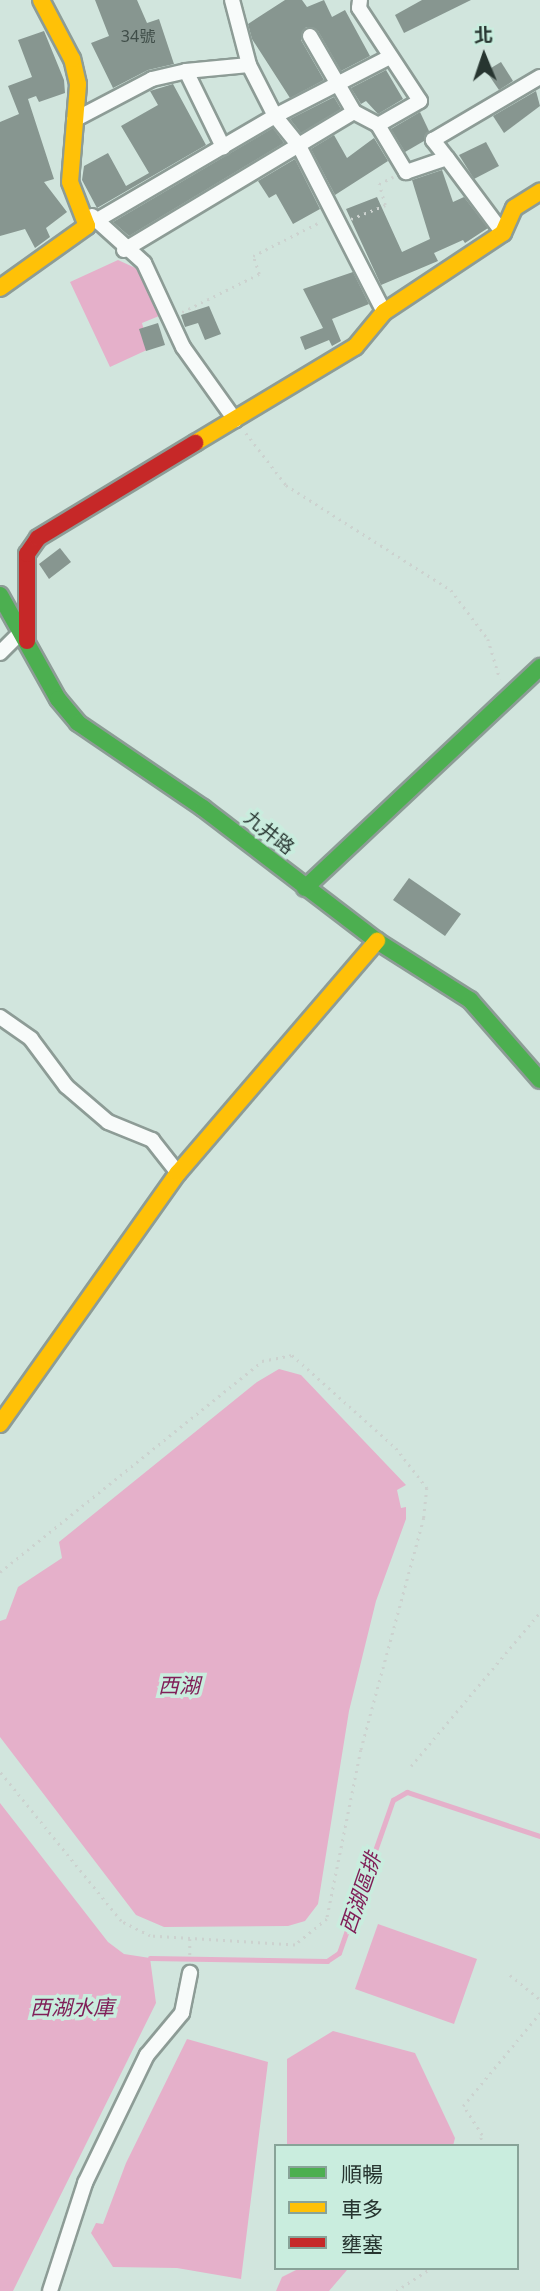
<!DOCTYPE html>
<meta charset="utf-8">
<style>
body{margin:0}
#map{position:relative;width:540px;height:2291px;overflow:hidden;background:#d1e5dd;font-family:"Noto Sans","Noto Sans TC",sans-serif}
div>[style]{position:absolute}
.water>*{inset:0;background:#e5b0ca}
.stream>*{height:4.5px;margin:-2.25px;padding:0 2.25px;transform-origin:2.25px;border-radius:2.25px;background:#e5b0ca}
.building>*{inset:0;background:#879690}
.path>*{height:2.5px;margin-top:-1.25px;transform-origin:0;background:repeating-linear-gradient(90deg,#ccd2cf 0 2px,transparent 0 7px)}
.roads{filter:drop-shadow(2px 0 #8d9c96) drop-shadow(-2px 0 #8d9c96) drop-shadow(0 2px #8d9c96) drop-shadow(0 -2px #8d9c96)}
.street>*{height:14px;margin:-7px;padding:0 7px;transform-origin:7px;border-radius:7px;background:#f8fbfa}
.fast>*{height:16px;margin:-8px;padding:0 8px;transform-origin:8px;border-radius:8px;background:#4caf50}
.slow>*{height:16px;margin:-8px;padding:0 8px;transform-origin:8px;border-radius:8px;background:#ffc107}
.jam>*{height:16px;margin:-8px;padding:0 8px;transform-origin:8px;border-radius:8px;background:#c62828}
span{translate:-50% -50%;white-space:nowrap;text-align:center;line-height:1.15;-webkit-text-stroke:7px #c9edde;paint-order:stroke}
.number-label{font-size:16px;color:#3f4d48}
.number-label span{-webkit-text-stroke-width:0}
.street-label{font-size:19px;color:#273530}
.water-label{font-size:21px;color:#801f58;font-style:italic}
.legend{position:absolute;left:274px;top:2144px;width:245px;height:126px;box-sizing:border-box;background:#c9edde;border:2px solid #88a398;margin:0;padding:9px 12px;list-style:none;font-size:21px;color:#273530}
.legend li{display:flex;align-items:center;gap:14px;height:35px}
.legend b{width:35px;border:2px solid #88a398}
.north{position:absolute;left:449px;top:21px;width:70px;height:70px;-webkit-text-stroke:5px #c9edde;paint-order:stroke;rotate:358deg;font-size:19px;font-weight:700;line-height:28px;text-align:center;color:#273530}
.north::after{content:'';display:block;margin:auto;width:24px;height:32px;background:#273530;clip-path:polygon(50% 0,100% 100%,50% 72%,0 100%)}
</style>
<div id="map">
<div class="water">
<i style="clip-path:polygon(118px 260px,142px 271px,159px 316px,142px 323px,149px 349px,110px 367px,70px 282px)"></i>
<i style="clip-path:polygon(279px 1369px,301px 1375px,406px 1485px,397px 1490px,401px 1508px,406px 1507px,406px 1519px,376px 1601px,349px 1711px,318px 1904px,305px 1921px,288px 1926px,164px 1927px,136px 1915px,0 1737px,0 1621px,6px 1619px,18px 1587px,62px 1558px,59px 1542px,257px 1382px)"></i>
<i style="clip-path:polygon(0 1803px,108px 1942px,124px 1954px,150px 1958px,156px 2003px,13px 2291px,0 2291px)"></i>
<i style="clip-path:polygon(378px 1924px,477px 1959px,454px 2024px,355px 1989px)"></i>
<i style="clip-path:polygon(333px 2031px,415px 2053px,455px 2138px,453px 2146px,287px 2146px,287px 2059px)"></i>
<i style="clip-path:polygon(187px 2039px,268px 2062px,241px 2279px,177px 2268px,113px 2267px,91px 2233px,96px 2223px,103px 2224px,126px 2163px)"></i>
<i style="clip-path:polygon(300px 2268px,347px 2268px,347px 2270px,329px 2291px,276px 2291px,282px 2277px)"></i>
</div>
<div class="stream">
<i style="left:150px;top:1958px;width:177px;rotate:1deg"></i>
<i style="left:327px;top:1961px;width:14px;rotate:-34deg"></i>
<i style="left:339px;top:1953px;width:162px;rotate:-70.6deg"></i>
<i style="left:393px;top:1800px;width:16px;rotate:-30deg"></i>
<i style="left:407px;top:1792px;width:140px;rotate:18.3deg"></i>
</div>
<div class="building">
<i style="clip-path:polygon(95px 0,137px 0,147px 23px,159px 19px,174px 64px,148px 70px,113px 88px,91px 43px,109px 36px)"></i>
<i style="clip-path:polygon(285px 0,302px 0,307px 7px,324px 0,332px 17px,345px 10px,370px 56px,341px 71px,318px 31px,306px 27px,301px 40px,324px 80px,290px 98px,252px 39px,248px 24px)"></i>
<i style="clip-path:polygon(422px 0,471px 0,404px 33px,395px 15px)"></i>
<i style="clip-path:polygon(44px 31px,64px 80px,65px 93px,39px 102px,36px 96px,28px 99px,54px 179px,44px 182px,67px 212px,46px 228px,50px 237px,35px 248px,25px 229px,0 236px,0 122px,19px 114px,8px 86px,32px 77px,18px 40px)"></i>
<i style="clip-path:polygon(501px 62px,513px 81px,499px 90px,486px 71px)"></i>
<i style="clip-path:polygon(386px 70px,403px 99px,378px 114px,366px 101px,361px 104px,351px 88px)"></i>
<i style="clip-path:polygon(173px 84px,206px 145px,97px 208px,82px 180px,84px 166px,108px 153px,126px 186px,149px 173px,121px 126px,158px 105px,150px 91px)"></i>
<i style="clip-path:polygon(536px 91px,540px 106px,504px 133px,493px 116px)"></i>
<i style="clip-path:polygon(334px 97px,341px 109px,301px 133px,290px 119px)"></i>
<i style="clip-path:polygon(420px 112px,429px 131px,424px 141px,405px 152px,391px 129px)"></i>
<i style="clip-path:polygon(273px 128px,284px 143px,129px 236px,113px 222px)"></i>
<i style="clip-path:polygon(334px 135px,347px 158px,374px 138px,388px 161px,335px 195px,311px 149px)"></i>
<i style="clip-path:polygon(486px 142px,499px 166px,474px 179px,459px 155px)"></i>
<i style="clip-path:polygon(295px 159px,320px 209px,293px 224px,276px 194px,269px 198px,258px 181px)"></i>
<i style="clip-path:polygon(442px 170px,453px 202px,464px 197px,488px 228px,465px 243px,463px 240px,434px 253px,438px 261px,381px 285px,346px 209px,377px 197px,402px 252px,430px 239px,412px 180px)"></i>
<i style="clip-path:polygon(353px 272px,369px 304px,332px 319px,341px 341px,332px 346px,329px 340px,305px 350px,300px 337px,323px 328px,303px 289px)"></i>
<i style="clip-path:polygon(209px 306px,221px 334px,205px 340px,198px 323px,185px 327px,181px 315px)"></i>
<i style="clip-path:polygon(158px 323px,165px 345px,146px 351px,139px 329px)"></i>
<i style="clip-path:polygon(60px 548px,71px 562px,49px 579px,39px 564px)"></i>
<i style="clip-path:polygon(409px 878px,461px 914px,445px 936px,393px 900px)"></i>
</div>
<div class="path">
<i style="left:351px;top:219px;width:37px;rotate:-22deg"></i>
<i style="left:385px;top:205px;width:22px;rotate:-106deg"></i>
<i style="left:379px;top:184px;width:16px;rotate:-27deg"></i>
<i style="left:182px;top:312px;width:86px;rotate:-26.3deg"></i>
<i style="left:259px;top:274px;width:19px;rotate:-108deg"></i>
<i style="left:253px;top:256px;width:77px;rotate:-26.9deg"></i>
<i style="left:246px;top:433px;width:66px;rotate:52.4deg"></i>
<i style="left:286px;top:485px;width:196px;rotate:32.5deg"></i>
<i style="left:451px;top:590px;width:61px;rotate:52.9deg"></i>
<i style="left:488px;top:639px;width:42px;rotate:73.3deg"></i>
<i style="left:0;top:1572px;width:336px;rotate:-38.8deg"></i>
<i style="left:262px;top:1361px;width:31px;rotate:-11deg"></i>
<i style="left:292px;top:1355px;width:140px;rotate:41.8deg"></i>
<i style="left:396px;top:1448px;width:51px;rotate:52.2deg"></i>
<i style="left:427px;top:1488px;width:30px;rotate:96deg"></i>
<i style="left:424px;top:1518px;width:240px;rotate:105.2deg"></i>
<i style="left:361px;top:1750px;width:172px;rotate:101.4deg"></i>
<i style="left:327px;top:1919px;width:41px;rotate:140.9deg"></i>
<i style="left:295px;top:1945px;width:145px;rotate:-176.4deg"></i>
<i style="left:150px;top:1936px;width:33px;rotate:-153deg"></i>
<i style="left:121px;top:1921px;width:192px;rotate:-129.1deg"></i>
<i style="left:411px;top:1766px;width:201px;rotate:-50deg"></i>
<i style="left:190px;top:1939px;width:20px;rotate:90deg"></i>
<i style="left:510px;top:1975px;width:38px;rotate:39deg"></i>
<i style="left:478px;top:2146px;width:12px;rotate:-70deg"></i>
<i style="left:482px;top:2135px;width:35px;rotate:-123deg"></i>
<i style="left:463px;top:2106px;width:121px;rotate:-50.4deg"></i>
<i style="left:396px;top:2291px;width:42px;rotate:-33.3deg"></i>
</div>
<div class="roads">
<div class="street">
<i style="left:232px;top:0;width:67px;rotate:75.3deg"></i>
<i style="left:360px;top:0;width:8px;rotate:97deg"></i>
<i style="left:359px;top:8px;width:111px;rotate:56.7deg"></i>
<i style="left:420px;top:101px;width:48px;rotate:150.3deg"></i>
<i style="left:378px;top:125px;width:55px;rotate:59.2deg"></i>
<i style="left:406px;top:172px;width:43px;rotate:-18.9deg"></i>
<i style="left:447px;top:158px;width:94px;rotate:53.3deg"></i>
<i style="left:310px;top:36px;width:88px;rotate:59.9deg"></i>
<i style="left:354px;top:112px;width:27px;rotate:28deg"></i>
<i style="left:186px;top:71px;width:85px;rotate:64deg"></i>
<i style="left:74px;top:120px;width:88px;rotate:-27.7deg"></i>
<i style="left:152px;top:79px;width:35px;rotate:-13deg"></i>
<i style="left:186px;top:71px;width:63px;rotate:-5.4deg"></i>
<i style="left:249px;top:65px;width:57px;rotate:63deg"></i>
<i style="left:275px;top:116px;width:129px;rotate:-27.2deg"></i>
<i style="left:447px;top:158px;width:23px;rotate:-128deg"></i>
<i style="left:433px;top:140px;width:124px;rotate:-30.5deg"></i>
<i style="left:92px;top:216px;width:70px;rotate:42.1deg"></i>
<i style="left:144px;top:263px;width:93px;rotate:65.1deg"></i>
<i style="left:183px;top:347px;width:90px;rotate:54.5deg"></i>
<i style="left:99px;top:219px;width:204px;rotate:-30.3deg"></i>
<i style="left:275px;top:116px;width:36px;rotate:51deg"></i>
<i style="left:298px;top:144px;width:189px;rotate:62.9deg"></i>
<i style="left:124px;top:250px;width:268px;rotate:-31deg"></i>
<i style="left:0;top:653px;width:28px;rotate:-45deg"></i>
<i style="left:0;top:1017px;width:38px;rotate:35deg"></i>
<i style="left:31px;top:1039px;width:59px;rotate:53.3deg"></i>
<i style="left:66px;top:1086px;width:55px;rotate:40.6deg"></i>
<i style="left:108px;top:1122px;width:48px;rotate:22.2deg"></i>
<i style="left:152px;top:1140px;width:42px;rotate:51.8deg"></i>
<i style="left:50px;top:2291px;width:114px;rotate:-72deg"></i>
<i style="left:85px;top:2183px;width:142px;rotate:-64.2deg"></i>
<i style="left:147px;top:2055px;width:55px;rotate:-50.2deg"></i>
<i style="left:182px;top:2013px;width:41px;rotate:-78.7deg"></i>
</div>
<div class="fast">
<i style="left:0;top:595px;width:119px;rotate:60.9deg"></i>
<i style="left:58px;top:699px;width:31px;rotate:50deg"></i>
<i style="left:78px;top:723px;width:151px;rotate:34.2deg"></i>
<i style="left:203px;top:808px;width:219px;rotate:37.4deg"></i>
<i style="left:377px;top:941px;width:110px;rotate:32.4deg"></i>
<i style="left:470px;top:1000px;width:106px;rotate:48.8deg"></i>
<i style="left:305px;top:888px;width:323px;rotate:-43.2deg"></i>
</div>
<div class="slow">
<i style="left:0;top:288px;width:107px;rotate:-35.5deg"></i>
<i style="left:87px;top:226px;width:47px;rotate:-111.1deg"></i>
<i style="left:70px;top:182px;width:98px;rotate:-85.3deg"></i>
<i style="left:78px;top:84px;width:26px;rotate:-103deg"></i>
<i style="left:72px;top:59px;width:67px;rotate:-117.7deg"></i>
<i style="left:195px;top:443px;width:187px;rotate:-31deg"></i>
<i style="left:355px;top:347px;width:45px;rotate:-50.4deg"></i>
<i style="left:384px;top:312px;width:143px;rotate:-33.6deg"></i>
<i style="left:503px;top:233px;width:27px;rotate:-66deg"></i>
<i style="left:514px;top:208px;width:31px;rotate:-32deg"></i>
<i style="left:0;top:1424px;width:308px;rotate:-54.7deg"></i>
<i style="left:178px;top:1173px;width:306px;rotate:-49.4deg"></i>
</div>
<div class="jam">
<i style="left:27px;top:641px;width:87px;rotate:-90deg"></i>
<i style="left:27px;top:554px;width:19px;rotate:-55deg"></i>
<i style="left:38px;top:538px;width:184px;rotate:-31.2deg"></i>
</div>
</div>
<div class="number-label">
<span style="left:138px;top:36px">34號</span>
</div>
<div class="street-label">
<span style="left:269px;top:833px;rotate:38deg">九井路</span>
</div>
<div class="water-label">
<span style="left:179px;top:1685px">西湖</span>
<span style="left:360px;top:1893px;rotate:-71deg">西湖區排</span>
<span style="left:72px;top:2007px">西湖水庫</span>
</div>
<ul class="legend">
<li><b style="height:9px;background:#4caf50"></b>順暢</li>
<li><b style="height:9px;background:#ffc107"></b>車多</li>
<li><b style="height:9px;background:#c62828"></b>壅塞</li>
</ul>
<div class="north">北</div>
</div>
